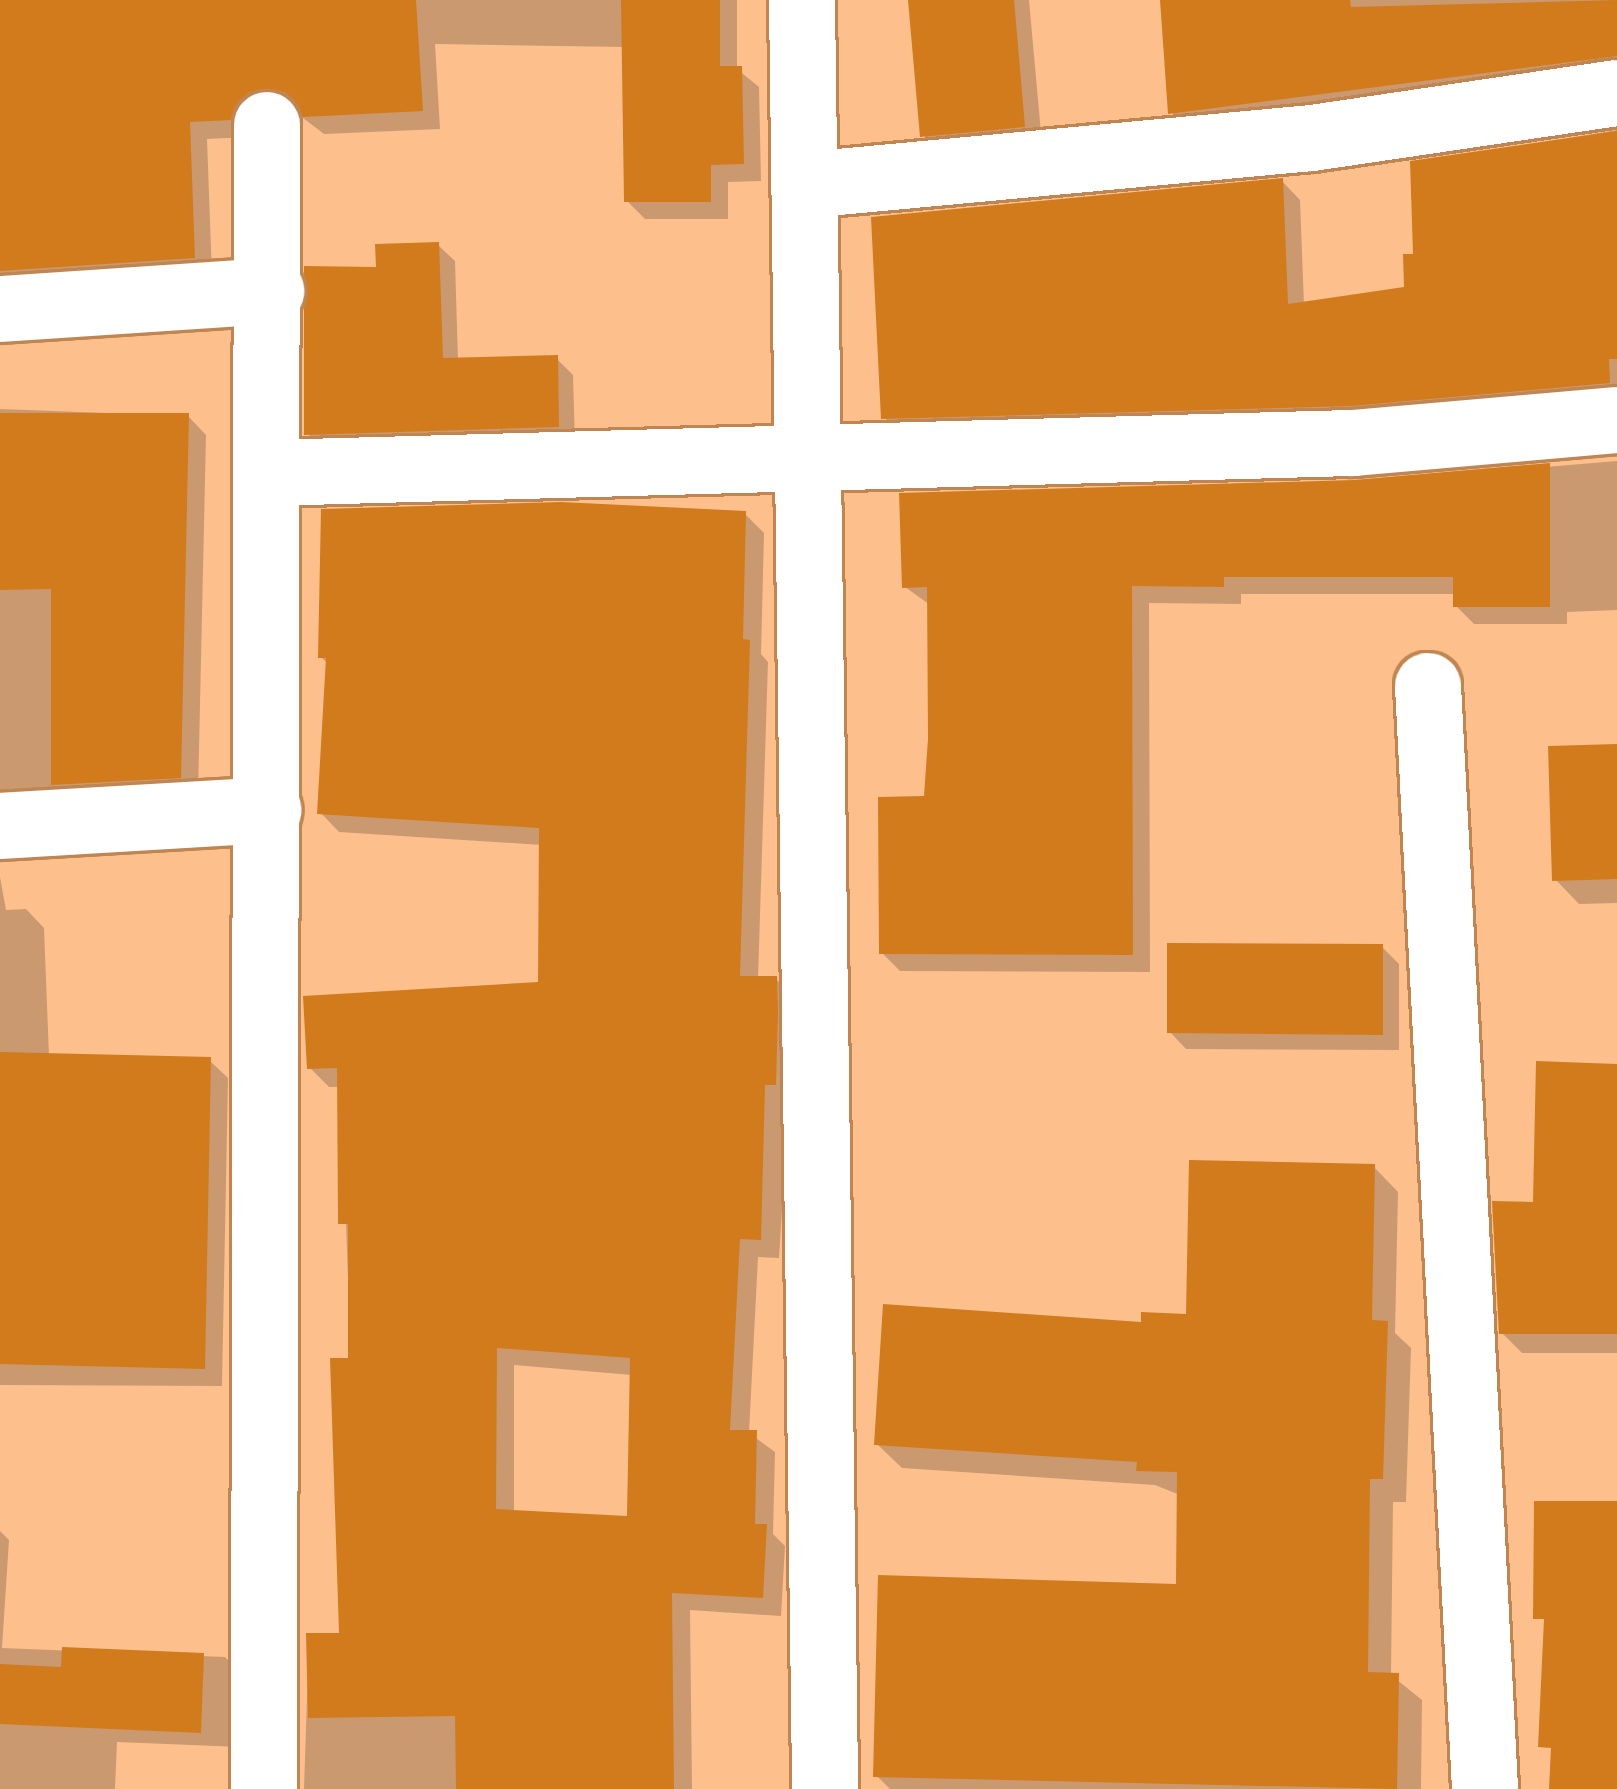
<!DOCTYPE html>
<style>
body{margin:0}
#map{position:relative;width:1617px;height:1789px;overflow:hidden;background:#fdc08c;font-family:"PT Sans",sans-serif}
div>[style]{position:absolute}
.shadow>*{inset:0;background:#0003}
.building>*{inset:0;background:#d17b1d}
.roads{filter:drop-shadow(3px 0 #bf8653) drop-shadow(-3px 0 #bf8653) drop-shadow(0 3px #bf8653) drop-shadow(0 -3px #bf8653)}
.minor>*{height:66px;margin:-33px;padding:0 33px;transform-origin:33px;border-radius:33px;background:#fff}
span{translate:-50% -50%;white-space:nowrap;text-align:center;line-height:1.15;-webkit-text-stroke:10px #feebdb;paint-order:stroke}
</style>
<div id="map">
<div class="shadow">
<i style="clip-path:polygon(0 0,737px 0,737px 69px,759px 87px,761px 181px,728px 182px,728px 219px,645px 219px,627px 201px,625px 47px,435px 44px,440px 129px,324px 134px,286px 105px,249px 137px,207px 139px,212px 276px,0 295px)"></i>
<i style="clip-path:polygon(911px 0,1029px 0,1042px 144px,941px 154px,923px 135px)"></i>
<i style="clip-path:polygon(1163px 0,1617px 0,1617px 80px,1189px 130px,1171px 112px)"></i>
<i style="clip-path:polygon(1617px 130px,1617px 401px,903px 436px,884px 417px,1282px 181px,1300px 200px,1304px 305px,1407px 289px,1416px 257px,1413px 164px)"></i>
<i style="clip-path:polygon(438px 245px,455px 261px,458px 360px,556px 358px,573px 375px,575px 443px,324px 450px,307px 433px,379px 270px)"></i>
<i style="clip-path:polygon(0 409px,188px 416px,206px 435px,198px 795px,0 806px)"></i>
<i style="clip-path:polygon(1617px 461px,1617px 610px,1567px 612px,1567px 624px,1474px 624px,1456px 606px,1456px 594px,1241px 594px,1241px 604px,1149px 603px,1150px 972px,900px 971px,882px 953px,927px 799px,931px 739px,930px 605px,905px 587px,1354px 483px)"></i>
<i style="clip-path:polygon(evenodd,745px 514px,764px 533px,761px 654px,768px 662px,758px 979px,776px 979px,795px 999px,779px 1258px,758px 1257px,749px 1433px,775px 1452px,773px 1534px,785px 1546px,781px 1616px,690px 1610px,692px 1789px,304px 1789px,309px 1636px,342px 1636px,351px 1361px,341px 1087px,329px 1087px,310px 1068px,541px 985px,542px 845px,339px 832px,320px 812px,329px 665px,321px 657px,745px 514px,514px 1365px,632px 1375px,629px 1520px,514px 1513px,514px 1365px)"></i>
<i style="clip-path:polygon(1617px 747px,1617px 903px,1579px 904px,1555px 879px)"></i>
<i style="clip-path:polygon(0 877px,6px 910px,26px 909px,44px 928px,49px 1056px,209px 1060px,228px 1078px,222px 1386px,0 1385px)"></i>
<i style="clip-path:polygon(1382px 947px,1399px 964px,1399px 1050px,1186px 1049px,1170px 1032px)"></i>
<i style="clip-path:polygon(1617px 1067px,1617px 1353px,1522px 1353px,1502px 1333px,1536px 1205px)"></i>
<i style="clip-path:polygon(1374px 1167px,1398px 1192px,1395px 1333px,1411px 1348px,1406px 1502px,1393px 1502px,1391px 1675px,1422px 1700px,1421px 1789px,890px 1789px,876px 1775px,1179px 1587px,1180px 1495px,1155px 1485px,902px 1468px,877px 1444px,1144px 1325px,1189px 1317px)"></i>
<i style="clip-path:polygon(0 1531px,9px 1540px,2px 1648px,225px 1657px,240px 1672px,240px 1747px,117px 1742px,115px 1789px,0 1789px)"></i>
</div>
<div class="building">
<i style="clip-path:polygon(0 0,416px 0,423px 111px,303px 117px,285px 92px,249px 92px,231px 120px,190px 122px,195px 258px,0 271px)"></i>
<i style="clip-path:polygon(621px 0,720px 0,720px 66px,742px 66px,744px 164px,711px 165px,711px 202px,624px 202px)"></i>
<i style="clip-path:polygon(908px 0,1014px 0,1025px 127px,920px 137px)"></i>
<i style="clip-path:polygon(1160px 0,1350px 0,1351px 7px,1617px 0,1617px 56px,1168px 114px)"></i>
<i style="clip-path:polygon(1617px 131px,1617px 359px,1609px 359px,1610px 383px,1351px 406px,881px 419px,871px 217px,1283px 178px,1288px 304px,1404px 287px,1403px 254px,1413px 254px,1410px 161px)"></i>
<i style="clip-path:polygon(439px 242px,443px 358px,558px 355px,559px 427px,304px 435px,304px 266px,376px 267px,375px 244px)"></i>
<i style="clip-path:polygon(0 413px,189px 413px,181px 778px,51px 785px,51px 589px,0 590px)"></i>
<i style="clip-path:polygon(1550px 463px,1550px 607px,1453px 607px,1453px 577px,1224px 577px,1224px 587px,1132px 586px,1133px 955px,879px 954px,878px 797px,924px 796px,928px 739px,927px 587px,902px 588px,899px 493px,1354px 480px)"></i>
<i style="clip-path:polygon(evenodd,561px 502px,746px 511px,743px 639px,750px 640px,740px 976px,777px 976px,778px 1012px,776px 1085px,765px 1085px,761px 1240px,740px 1239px,730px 1430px,757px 1430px,755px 1524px,767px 1524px,763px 1598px,672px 1593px,674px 1789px,456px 1789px,455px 1716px,308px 1718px,306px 1633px,339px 1633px,330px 1358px,348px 1358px,348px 1224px,338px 1224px,337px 1068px,307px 1069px,303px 996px,538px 982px,539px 828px,317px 814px,326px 658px,318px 658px,321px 509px,561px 502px,497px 1348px,630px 1358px,627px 1516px,496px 1509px,497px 1348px)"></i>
<i style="clip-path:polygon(1617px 744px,1617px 879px,1552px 881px,1548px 746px)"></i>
<i style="clip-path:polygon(1167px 943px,1383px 944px,1383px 1035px,1167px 1033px)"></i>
<i style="clip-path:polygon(0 1052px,211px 1057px,205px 1369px,0 1364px)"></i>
<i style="clip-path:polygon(1536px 1061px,1617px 1064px,1617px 1334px,1499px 1334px,1492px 1201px,1533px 1202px)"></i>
<i style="clip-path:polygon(1189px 1160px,1375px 1164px,1372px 1320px,1388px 1321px,1383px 1479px,1370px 1479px,1368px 1672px,1399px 1673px,1397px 1789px,873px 1777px,878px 1575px,1176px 1584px,1177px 1472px,1136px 1471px,1137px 1462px,874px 1445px,883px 1304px,1141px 1322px,1141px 1312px,1186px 1314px)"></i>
<i style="clip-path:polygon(1534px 1501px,1617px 1501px,1617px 1789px,1549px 1789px,1551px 1748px,1538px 1747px,1544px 1619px,1533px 1619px)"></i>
<i style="clip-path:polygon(62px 1647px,204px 1653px,201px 1733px,0 1724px,0 1664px,61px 1667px)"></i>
</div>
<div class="roads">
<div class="minor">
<i style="left:802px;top:0;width:1789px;rotate:89.26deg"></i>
<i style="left:806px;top:185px;width:508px;rotate:-5.31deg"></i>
<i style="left:1312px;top:138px;width:308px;rotate:-8.4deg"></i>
<i style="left:0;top:309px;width:272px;rotate:-3.8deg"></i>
<i style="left:270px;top:473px;width:1083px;rotate:-1.59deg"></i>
<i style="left:1353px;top:443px;width:265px;rotate:-5deg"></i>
<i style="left:1428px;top:686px;width:1104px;rotate:87.04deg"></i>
<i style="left:0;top:826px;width:269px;rotate:-3.4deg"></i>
<i style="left:264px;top:1789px;width:1664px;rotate:-89.9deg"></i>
</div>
</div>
</div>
